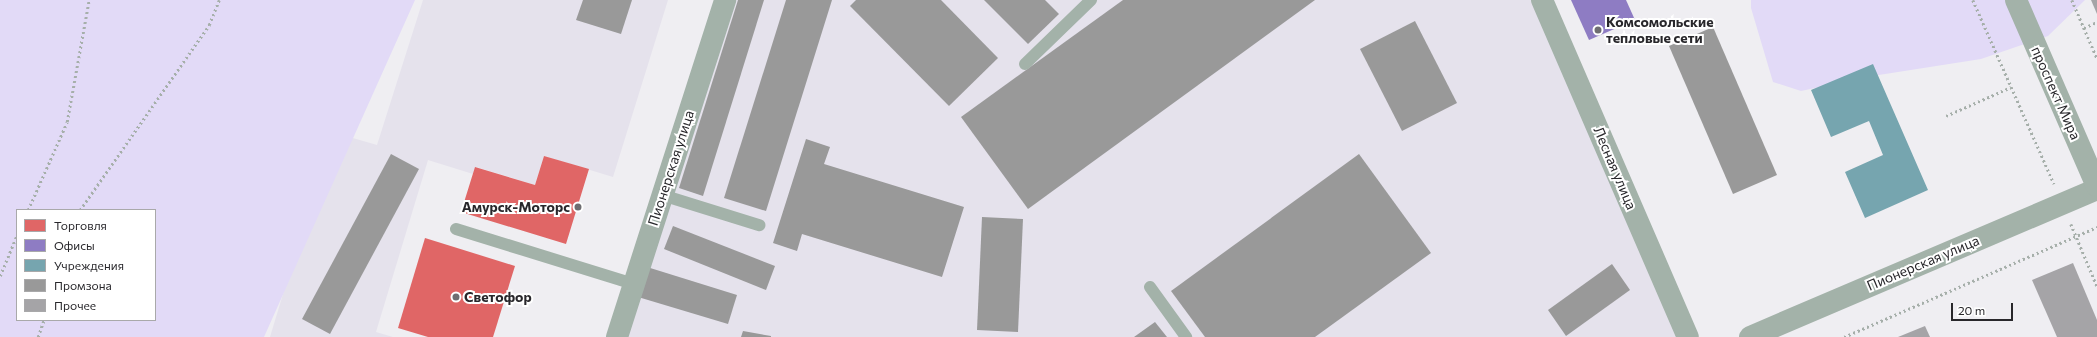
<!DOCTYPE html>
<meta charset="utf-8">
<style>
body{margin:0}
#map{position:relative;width:2097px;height:337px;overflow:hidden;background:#efeef2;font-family:Commissioner,sans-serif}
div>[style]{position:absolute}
.built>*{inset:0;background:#e5e2ec}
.green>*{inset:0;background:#e2daf7}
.shops>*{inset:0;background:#e06666}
.offices>*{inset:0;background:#8e7cc3}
.public>*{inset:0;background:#76a5af}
.industry>*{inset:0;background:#999}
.building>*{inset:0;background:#a5a4a7}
.path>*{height:2.5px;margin-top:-1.25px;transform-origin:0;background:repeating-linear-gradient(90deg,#a6afaa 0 2px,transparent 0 5px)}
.service>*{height:12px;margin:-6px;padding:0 6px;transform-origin:6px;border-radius:6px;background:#a3b2a9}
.minor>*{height:22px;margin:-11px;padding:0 11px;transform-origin:11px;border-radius:11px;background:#a3b2a9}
.tertiary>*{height:22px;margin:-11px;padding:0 11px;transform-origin:11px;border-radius:11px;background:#a3b2a9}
.dots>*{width:11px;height:11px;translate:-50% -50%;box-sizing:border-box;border:2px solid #fff;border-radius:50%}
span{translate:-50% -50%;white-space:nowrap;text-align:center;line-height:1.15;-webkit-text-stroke:4px #fff;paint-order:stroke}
.poi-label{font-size:14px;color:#28272b;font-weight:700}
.left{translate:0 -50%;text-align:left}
.right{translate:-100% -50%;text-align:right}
.street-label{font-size:14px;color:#28272b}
.legend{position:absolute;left:16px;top:209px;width:140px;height:112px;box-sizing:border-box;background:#fff;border:1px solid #a9a9aa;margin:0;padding:5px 7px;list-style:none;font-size:12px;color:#28272b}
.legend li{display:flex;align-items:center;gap:8px;height:20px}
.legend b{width:20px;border:1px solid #a9a9aa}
.scale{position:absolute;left:1951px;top:303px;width:62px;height:18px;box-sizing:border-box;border:2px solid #28272b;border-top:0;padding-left:5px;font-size:12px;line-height:14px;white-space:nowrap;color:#28272b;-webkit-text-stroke:3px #fff;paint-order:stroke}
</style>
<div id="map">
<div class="built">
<i style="clip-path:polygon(423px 0,668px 0,613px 177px,544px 156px,535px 185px,476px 167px,473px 174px,428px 160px,376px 332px,393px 337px,270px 337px,332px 132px,377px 145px)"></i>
<i style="clip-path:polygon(725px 0,1542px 0,1688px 337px,617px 337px)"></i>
</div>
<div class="green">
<i style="clip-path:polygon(evenodd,0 0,415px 0,264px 337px,0 337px,0 0,17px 210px,155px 210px,155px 320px,17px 320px,17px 210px)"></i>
<i style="clip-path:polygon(1751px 0,2085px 0,2048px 36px,1981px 59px,1866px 77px,1801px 91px,1773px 82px,1751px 8px)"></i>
</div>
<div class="shops">
<i style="clip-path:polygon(544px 156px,589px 169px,566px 244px,461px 212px,475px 167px,535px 185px)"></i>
<i style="clip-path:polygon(425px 238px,515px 266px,493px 337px,428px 337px,398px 328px)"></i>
</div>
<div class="offices">
<i style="clip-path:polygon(1571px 0,1626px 0,1635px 20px,1589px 40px)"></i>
</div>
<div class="public">
<i style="clip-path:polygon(1873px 64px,1928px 190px,1865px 218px,1845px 172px,1883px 155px,1869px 121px,1831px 137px,1811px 90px)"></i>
</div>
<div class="industry">
<i style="clip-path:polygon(583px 0,632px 0,621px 34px,576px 20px)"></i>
<i style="clip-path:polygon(738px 0,764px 0,703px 196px,679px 188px)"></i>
<i style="clip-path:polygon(786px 0,832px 0,766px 211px,724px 198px)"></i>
<i style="clip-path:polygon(856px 0,941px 0,998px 58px,949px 106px,850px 6px)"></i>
<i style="clip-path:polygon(984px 0,1045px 0,1059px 14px,1028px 44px)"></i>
<i style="clip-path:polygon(1123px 0,1315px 0,1028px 209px,961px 117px)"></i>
<i style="clip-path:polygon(1415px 21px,1457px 103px,1402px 131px,1360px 49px)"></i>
<i style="clip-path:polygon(1713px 27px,1777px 175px,1733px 194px,1669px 46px)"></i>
<i style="clip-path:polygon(806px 139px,830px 147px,824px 164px,964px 207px,942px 277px,802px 234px,797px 251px,773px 243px)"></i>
<i style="clip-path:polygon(391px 154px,419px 169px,330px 334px,302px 319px)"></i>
<i style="clip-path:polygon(1359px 154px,1431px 253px,1315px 337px,1205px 337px,1171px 291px)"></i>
<i style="clip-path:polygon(982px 217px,1023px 219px,1018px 332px,977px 330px)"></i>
<i style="clip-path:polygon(673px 226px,775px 266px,766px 290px,664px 249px)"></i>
<i style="clip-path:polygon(1612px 264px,1630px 290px,1566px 336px,1548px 310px)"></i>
<i style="clip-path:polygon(647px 267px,737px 295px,728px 324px,638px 297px)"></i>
<i style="clip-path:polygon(1155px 322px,1167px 337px,1134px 337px)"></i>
<i style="clip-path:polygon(743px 331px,771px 336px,771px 337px,741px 337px)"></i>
</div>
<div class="building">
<i style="clip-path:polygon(2091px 0,2097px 0,2097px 14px)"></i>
<i style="clip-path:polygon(2073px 263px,2097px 320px,2097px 337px,2057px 337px,2032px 280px)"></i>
<i style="clip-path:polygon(1925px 326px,1930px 337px,1898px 337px)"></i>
</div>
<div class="path">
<i style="left:1973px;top:0;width:201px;rotate:66.2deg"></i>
<i style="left:2072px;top:0;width:63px;rotate:66.7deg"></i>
<i style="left:2084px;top:28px;width:14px;rotate:-25deg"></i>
<i style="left:1946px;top:116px;width:71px;rotate:-24deg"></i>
<i style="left:28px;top:210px;width:96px;rotate:-66.1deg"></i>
<i style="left:67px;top:122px;width:124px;rotate:-79.8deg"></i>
<i style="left:80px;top:210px;width:226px;rotate:-55.1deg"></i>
<i style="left:209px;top:25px;width:27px;rotate:-68deg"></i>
<i style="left:2071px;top:224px;width:67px;rotate:67.2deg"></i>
<i style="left:0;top:276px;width:44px;rotate:-67.5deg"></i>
<i style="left:38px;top:337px;width:18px;rotate:-71deg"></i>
<i style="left:1844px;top:337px;width:276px;rotate:-23.5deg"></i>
</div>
<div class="service">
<i style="left:1025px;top:64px;width:92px;rotate:-44.1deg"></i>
<i style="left:662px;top:195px;width:102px;rotate:17.2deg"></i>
<i style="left:456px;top:229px;width:186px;rotate:17.2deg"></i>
<i style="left:1150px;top:287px;width:62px;rotate:54.2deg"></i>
</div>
<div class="minor">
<i style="left:1542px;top:0;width:367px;rotate:66.6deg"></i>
<i style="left:1750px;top:337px;width:377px;rotate:-23.1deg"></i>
</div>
<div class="tertiary">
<i style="left:2016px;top:0;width:203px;rotate:66.5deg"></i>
<i style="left:617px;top:337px;width:354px;rotate:-72.2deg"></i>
</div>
<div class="dots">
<i style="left:1598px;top:30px;background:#6e6d71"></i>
<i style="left:578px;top:207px;background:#6e6d71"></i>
<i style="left:456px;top:297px;background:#6e6d71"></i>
</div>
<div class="poi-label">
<span class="left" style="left:1606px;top:30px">Комсомольские<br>тепловые сети</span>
<span class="right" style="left:570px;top:207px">Амурск-Моторс</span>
<span class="left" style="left:464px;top:297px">Светофор</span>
</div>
<div class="street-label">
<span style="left:2056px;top:93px;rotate:66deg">проспект Мира</span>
<span style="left:671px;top:168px;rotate:-72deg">Пионерская улица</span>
<span style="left:1615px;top:168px;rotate:67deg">Лесная улица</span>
<span style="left:1923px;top:263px;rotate:-23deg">Пионерская улица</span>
</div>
<ul class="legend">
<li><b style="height:11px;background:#e06666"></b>Торговля</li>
<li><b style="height:11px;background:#8e7cc3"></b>Офисы</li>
<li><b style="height:11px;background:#76a5af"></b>Учреждения</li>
<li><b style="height:11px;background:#999"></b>Промзона</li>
<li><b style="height:11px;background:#a5a4a7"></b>Прочее</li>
</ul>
<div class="scale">20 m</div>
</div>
